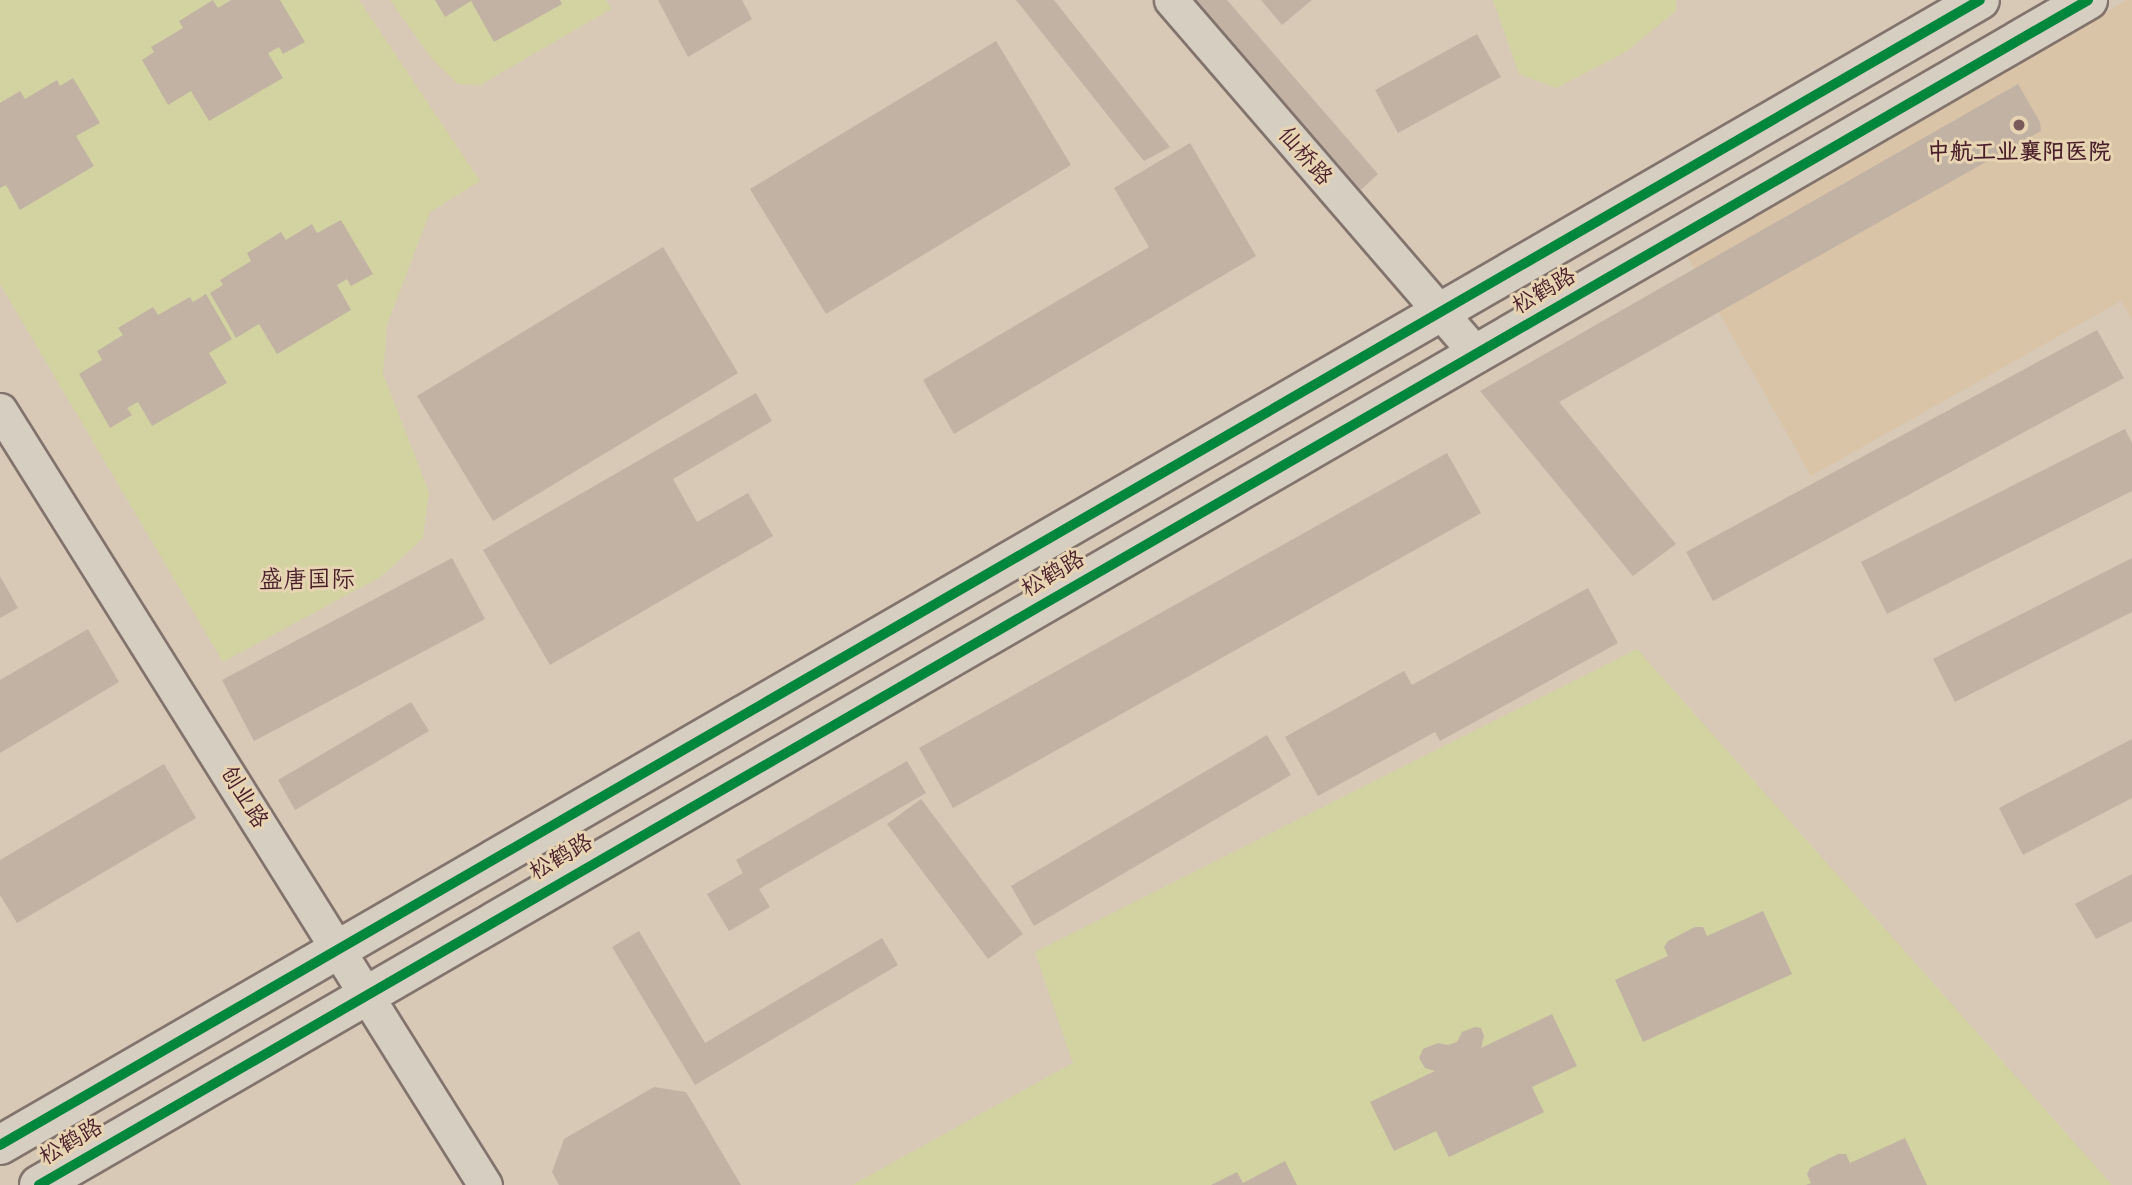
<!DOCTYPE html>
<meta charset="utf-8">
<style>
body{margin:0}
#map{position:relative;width:2132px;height:1185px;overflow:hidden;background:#d7c9b6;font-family:Sriracha,"LXGW WenKai TC",sans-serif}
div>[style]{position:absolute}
.built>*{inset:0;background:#dac4a8}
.green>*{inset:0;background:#d2d3a1}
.building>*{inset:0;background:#c1b2a4}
.roads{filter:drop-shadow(2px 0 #82736d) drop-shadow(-2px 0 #82736d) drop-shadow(0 2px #82736d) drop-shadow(0 -2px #82736d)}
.minor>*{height:33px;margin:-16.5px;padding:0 16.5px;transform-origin:16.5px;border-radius:16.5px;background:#d6cec1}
.secondary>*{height:38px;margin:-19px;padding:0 19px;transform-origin:19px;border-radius:19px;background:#d6cec1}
.cycleway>*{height:10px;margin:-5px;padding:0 5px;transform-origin:5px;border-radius:5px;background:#00873e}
.dots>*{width:19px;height:19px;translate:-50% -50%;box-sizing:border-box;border:4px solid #e7d4b2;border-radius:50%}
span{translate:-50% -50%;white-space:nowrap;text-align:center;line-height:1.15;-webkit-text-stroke:6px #e7d4b2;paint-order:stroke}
.poi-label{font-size:23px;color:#4a1f2b;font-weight:700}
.street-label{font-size:23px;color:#4a1f2b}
.neighbourhood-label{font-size:24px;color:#4a1f2b}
</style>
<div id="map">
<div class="built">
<i style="clip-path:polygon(2127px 0,2132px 0,2132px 320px,2121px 301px,1811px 476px,1683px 249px)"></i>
</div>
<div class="green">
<i style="clip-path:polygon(0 0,359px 0,480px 181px,430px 212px,387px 325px,383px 374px,429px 492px,423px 538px,382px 576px,223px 662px,0 284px)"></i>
<i style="clip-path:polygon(390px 0,606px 0,611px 9px,480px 85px,458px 84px,432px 59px)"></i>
<i style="clip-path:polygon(1493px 0,1676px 0,1676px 11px,1624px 53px,1556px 88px,1519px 74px)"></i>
<i style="clip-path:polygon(1637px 649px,2112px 1185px,852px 1185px,1073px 1063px,1035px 952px)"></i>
</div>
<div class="building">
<i style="clip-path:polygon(213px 0,218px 8px,231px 0,280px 0,305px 42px,283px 54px,279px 47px,268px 53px,283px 78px,209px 121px,191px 91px,168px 105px,142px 60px,154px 52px,151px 47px,183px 28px,179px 21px)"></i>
<i style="clip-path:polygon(435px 0,560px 0,562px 4px,494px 42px,471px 1px,445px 17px)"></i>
<i style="clip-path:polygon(658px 0,742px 0,752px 19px,688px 57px)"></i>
<i style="clip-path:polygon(1016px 0,1054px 0,1170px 147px,1144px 161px)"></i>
<i style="clip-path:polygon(1182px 0,1227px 0,1378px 174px,1352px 198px)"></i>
<i style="clip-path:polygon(1261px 0,1312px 0,1282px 25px)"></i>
<i style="clip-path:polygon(1477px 34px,1501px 77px,1398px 133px,1375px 90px)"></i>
<i style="clip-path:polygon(996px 41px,1071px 165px,826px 314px,750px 189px)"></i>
<i style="clip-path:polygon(73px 78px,100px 123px,76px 136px,94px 166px,20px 210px,6px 185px,0 188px,0 103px,20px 91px,25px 99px,57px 80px,60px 86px)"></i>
<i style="clip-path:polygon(2018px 84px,2040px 122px,2041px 131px,1559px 402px,1676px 544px,1633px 576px,1480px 391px)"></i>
<i style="clip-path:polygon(1190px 143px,1256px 256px,954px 434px,923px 380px,1149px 247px,1114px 188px)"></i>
<i style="clip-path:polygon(341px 220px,373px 274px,351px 286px,347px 279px,337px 285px,351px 310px,277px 354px,259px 324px,236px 338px,210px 293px,223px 285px,220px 280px,251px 261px,247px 253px,281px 232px,286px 240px,312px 224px,317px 233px)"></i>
<i style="clip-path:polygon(663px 247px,738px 373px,493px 521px,417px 396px)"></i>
<i style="clip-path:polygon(206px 294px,232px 339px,209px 353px,227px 383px,152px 426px,138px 402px,127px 408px,132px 415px,110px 428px,79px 374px,102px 360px,97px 351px,123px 335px,118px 328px,153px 307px,158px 315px,190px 297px,193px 302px)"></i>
<i style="clip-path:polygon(2097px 330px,2124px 378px,1713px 601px,1686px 552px)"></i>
<i style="clip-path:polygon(756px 393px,772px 421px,673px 479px,697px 522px,748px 493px,773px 536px,550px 665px,483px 550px)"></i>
<i style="clip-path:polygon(2125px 429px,2132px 443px,2132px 491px,1887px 614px,1861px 562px)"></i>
<i style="clip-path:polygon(1447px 453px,1481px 513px,953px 808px,919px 748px)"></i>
<i style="clip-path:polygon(452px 558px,485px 619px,254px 741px,222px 680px)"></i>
<i style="clip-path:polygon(2132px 558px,2132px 612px,1955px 702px,1933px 659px)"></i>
<i style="clip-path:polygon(0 576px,18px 608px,0 618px)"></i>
<i style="clip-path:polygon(1588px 588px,1618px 643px,1440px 741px,1435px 732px,1318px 796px,1285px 737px,1404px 671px,1412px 685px)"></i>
<i style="clip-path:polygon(88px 629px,119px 682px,0 753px,0 680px)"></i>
<i style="clip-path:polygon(411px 702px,429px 731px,295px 810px,278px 780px)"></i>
<i style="clip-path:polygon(1267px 735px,1291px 775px,1034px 926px,1011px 886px)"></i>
<i style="clip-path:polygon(2132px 739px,2132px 798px,2023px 855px,1999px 808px)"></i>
<i style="clip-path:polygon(907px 761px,926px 793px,759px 889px,770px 907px,729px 931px,707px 894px,743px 873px,736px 860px)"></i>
<i style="clip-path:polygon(164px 764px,196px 818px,17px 923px,0 895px,0 860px)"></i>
<i style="clip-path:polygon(921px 799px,1023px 934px,988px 959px,887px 824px)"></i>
<i style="clip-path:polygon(2132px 874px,2132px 921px,2096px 939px,2075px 904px)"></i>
<i style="clip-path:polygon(1763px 911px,1792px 974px,1643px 1042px,1615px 980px,1668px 956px,1664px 947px,1668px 941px,1695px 927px,1703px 927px,1707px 936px)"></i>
<i style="clip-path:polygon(639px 931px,705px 1043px,882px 938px,898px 965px,695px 1085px,612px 947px)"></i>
<i style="clip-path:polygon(1552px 1014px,1577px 1066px,1532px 1087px,1544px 1112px,1449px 1157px,1436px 1131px,1394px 1151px,1370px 1102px,1435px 1071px,1425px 1068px,1419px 1058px,1423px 1049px,1438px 1043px,1448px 1045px,1457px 1042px,1462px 1032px,1475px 1027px,1481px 1028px,1484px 1036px,1481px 1048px)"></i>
<i style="clip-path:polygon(654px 1087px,686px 1092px,741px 1185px,559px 1185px,552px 1172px,564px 1139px)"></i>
<i style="clip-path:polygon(1905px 1138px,1927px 1185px,1806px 1185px,1811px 1183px,1807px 1174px,1810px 1168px,1838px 1154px,1846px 1154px,1850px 1163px)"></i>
<i style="clip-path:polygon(1285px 1161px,1297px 1185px,1211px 1185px,1237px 1172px,1243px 1183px)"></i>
</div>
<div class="roads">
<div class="minor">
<i style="left:1171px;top:0;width:468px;rotate:49.2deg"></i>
<i style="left:0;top:410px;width:914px;rotate:57.96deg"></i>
</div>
<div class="secondary">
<i style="left:0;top:1145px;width:2287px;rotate:-30.04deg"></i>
<i style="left:39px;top:1185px;width:2367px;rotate:-30.04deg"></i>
</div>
</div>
<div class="cycleway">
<i style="left:0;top:1145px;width:2287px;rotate:-30.04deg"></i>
<i style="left:39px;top:1185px;width:2367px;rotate:-30.04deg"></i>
</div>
<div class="dots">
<i style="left:2019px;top:125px;background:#7b5a5c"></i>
</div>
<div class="poi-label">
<span style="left:2019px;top:152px">中航工业襄阳医院</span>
</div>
<div class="street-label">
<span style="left:1305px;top:156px;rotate:49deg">仙桥路</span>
<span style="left:1544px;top:291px;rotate:-30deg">松鹤路</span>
<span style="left:1053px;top:574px;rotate:-30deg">松鹤路</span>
<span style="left:244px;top:797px;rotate:58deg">创业路</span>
<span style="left:561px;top:857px;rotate:-30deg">松鹤路</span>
<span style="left:71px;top:1142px;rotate:-30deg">松鹤路</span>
</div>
<div class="neighbourhood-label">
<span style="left:307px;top:580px">盛唐国际</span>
</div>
</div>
